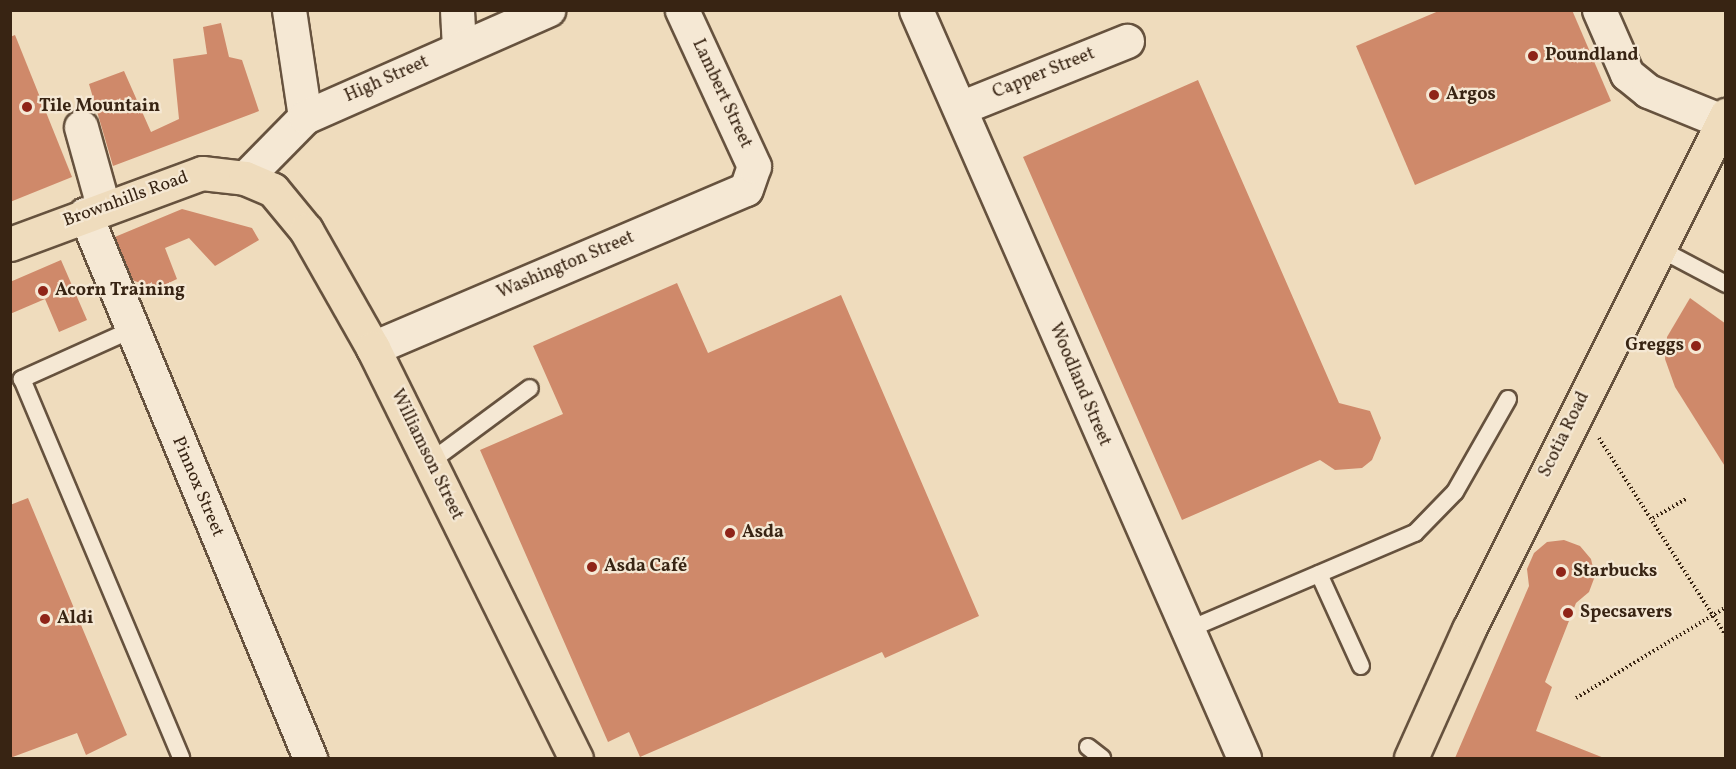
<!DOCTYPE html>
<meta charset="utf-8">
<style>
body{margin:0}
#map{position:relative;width:1736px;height:769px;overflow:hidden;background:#efdcbd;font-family:Vollkorn,serif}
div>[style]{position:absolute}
.building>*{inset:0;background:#cf896a}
.path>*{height:4px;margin-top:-2px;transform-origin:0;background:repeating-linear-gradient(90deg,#382413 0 1.5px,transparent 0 4.5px)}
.roads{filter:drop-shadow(2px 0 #66523e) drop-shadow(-2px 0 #66523e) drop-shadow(0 2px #66523e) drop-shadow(0 -2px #66523e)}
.lane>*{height:16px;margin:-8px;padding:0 8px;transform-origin:8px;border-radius:8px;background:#f5e8d4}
.street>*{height:33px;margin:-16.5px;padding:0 16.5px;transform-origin:16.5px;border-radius:16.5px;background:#f5e8d4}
.secondary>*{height:33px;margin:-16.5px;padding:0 16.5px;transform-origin:16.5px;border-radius:16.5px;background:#f5e8d4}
.primary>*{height:33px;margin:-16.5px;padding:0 16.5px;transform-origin:16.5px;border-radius:16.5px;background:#efdcbd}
.dots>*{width:16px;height:16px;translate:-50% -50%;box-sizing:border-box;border:3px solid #f5e8d4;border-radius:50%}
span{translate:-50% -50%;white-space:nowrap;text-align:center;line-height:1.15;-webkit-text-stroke:4.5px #f5e8d4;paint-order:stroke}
.poi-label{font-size:18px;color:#382413;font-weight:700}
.left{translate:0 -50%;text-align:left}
.right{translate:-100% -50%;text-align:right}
.street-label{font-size:18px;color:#382413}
.frame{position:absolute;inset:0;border:12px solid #382413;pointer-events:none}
</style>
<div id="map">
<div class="building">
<i style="clip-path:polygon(1441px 10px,1572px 10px,1611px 101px,1415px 185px,1356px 46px)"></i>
<i style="clip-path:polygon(221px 23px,229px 57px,242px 60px,259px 111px,113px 166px,89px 84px,124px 71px,151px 132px,179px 119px,173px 59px,207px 54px,203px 27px)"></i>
<i style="clip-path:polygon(15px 35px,72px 177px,10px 202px,10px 37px)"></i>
<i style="clip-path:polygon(1198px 80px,1339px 403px,1370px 411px,1381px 438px,1372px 460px,1362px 468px,1335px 470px,1320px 460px,1182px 520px,1023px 157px)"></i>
<i style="clip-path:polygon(182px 209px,252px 228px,259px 240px,215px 266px,189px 238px,165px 248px,177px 279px,156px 289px,127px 278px,110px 239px)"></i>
<i style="clip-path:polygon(61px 260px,87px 320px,59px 332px,45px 299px,10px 314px,10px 282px)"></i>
<i style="clip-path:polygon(677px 283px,708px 353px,841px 295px,979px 616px,885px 658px,882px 652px,640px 757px,629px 732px,608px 742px,480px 450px,563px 414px,533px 346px)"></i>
<i style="clip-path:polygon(1690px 298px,1726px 324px,1726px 468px,1675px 387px,1665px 359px,1667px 337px)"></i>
<i style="clip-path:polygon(28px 498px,127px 735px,86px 755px,77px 733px,10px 758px,10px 505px)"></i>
<i style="clip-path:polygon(1564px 540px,1580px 546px,1591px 559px,1595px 576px,1589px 592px,1576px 603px,1545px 682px,1552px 687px,1536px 731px,1604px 758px,1455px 758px,1529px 586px,1527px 569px,1534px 553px,1547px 542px)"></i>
</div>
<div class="path">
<i style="left:1599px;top:438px;width:235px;rotate:57.3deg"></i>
<i style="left:1653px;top:518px;width:38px;rotate:-30deg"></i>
<i style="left:1576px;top:698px;width:175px;rotate:-31.2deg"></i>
</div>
<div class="roads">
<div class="lane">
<i style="left:1658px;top:248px;width:77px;rotate:27.9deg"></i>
<i style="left:131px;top:330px;width:120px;rotate:155.8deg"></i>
<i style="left:22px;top:379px;width:411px;rotate:67.2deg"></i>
<i style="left:430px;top:462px;width:124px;rotate:-36.5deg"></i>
<i style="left:1319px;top:574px;width:101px;rotate:65.5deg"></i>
<i style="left:1185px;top:631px;width:250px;rotate:-23.1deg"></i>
<i style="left:1415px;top:533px;width:57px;rotate:-45.7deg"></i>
<i style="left:1455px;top:492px;width:107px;rotate:-60.3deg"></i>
<i style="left:1088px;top:747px;width:18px;rotate:38deg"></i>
</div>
<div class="street">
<i style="left:289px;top:10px;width:108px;rotate:81.5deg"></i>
<i style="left:457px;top:10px;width:37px;rotate:87deg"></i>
<i style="left:916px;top:10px;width:817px;rotate:66.32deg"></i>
<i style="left:1599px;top:10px;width:70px;rotate:66.4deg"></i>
<i style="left:1627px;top:74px;width:27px;rotate:39deg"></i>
<i style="left:1648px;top:91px;width:80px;rotate:22.1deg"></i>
<i style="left:960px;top:108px;width:180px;rotate:-21.9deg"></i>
<i style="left:81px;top:127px;width:82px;rotate:74.4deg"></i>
<i style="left:85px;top:214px;width:589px;rotate:67.53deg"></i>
<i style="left:373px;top:348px;width:405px;rotate:-23.1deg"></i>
<i style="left:746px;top:189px;width:24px;rotate:-71deg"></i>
<i style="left:754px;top:166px;width:172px;rotate:-114.8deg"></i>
</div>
<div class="secondary">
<i style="left:245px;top:178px;width:86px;rotate:-45.5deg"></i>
<i style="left:305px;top:117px;width:266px;rotate:-23.8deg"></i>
</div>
<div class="primary">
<i style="left:10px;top:244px;width:205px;rotate:-20.3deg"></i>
<i style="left:202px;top:173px;width:43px;rotate:6.6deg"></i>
<i style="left:245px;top:178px;width:30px;rotate:23deg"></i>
<i style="left:273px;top:190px;width:52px;rotate:50.5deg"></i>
<i style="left:306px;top:230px;width:136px;rotate:60.4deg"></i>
<i style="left:373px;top:348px;width:458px;rotate:63.7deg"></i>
<i style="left:1411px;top:758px;width:141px;rotate:-65.8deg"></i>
<i style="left:1469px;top:629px;width:575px;rotate:-63.43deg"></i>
</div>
</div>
<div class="dots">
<i style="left:1533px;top:56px;background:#8f2418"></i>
<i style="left:1434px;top:95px;background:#8f2418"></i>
<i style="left:27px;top:107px;background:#8f2418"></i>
<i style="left:43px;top:291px;background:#8f2418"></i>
<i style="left:1696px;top:346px;background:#8f2418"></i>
<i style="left:730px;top:533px;background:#8f2418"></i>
<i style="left:592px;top:567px;background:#8f2418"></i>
<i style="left:1561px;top:572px;background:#8f2418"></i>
<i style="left:1568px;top:613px;background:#8f2418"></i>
<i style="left:45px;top:619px;background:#8f2418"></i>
</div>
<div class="poi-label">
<span class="left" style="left:1545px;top:56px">Poundland</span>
<span class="left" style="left:1446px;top:95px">Argos</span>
<span class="left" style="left:39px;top:107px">Tile Mountain</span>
<span class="left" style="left:55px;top:291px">Acorn Training</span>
<span class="right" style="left:1684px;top:346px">Greggs</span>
<span class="left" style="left:742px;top:533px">Asda</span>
<span class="left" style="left:604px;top:567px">Asda Café</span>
<span class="left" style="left:1573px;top:572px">Starbucks</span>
<span class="left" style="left:1580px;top:613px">Specsavers</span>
<span class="left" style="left:57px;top:619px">Aldi</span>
</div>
<div class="street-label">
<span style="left:1044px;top:74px;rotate:-22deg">Capper Street</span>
<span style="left:387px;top:80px;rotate:-24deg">High Street</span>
<span style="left:721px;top:94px;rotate:65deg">Lambert Street</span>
<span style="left:126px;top:200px;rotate:-20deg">Brownhills Road</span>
<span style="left:566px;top:266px;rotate:-23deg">Washington Street</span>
<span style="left:1079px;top:385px;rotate:67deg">Woodland Street</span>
<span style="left:1565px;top:435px;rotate:-64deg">Scotia Road</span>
<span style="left:426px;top:455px;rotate:64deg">Williamson Street</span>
<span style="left:197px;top:487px;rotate:67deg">Pinnox Street</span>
</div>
<div class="frame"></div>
</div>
